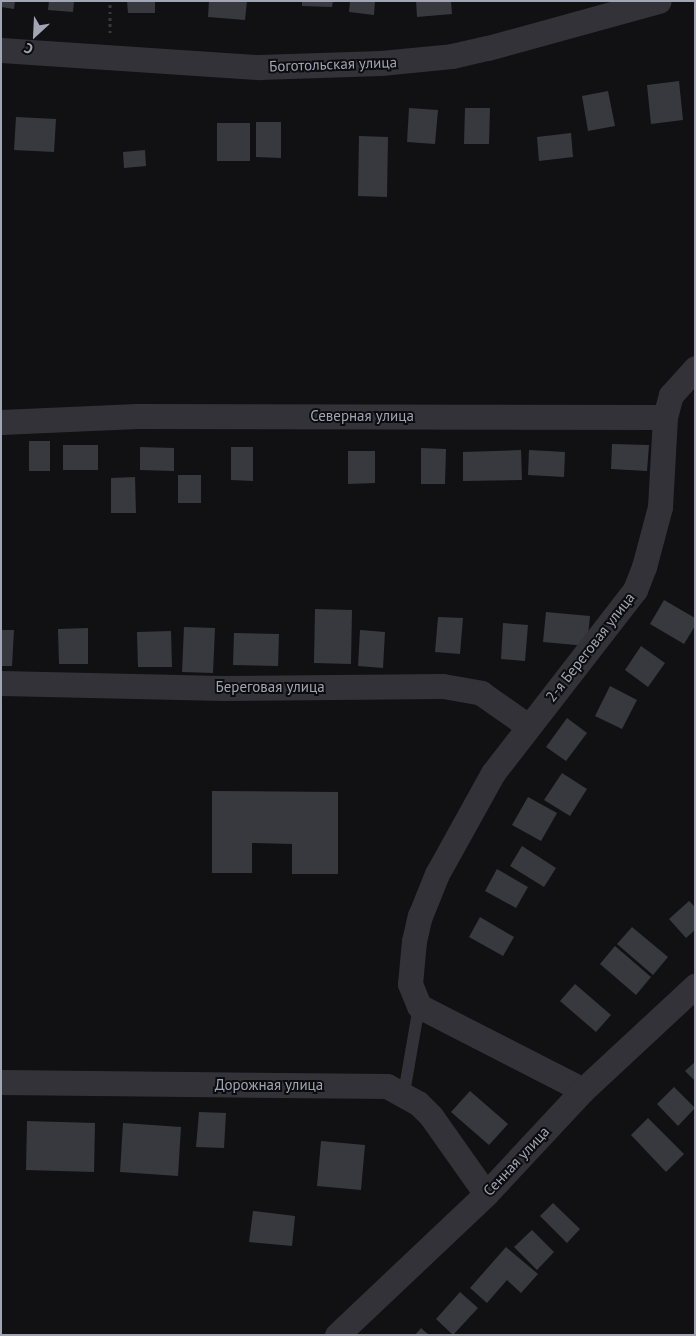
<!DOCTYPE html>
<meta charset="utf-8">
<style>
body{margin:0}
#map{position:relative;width:696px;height:1336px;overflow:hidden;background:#111113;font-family:"PT Sans",sans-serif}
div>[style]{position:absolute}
.building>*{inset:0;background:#38393e}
.path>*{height:3px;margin-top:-1.5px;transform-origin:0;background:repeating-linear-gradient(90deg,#38393f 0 2.5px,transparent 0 6.5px)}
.service>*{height:12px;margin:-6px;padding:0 6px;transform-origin:6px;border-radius:6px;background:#323238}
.minor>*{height:25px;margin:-12.5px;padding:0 12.5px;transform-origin:12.5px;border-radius:12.5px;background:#323238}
span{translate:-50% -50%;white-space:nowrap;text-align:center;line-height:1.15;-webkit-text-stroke:4px #0c0c0e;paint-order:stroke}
.street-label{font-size:15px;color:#a1a5b4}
.frame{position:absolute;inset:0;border:2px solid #a1a5b4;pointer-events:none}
.north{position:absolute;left:10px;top:10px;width:50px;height:50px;-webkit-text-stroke:4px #0c0c0e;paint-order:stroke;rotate:205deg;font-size:14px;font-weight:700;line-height:20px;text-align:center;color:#a1a5b4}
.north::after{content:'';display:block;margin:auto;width:18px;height:22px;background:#a1a5b4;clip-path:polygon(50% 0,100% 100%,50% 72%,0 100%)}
</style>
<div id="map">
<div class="building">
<i style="clip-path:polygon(1px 1px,15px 1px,14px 9px,1px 7px)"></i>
<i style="clip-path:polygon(49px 1px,74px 1px,73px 12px,48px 10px)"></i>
<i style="clip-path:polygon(127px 1px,155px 1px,155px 13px,128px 13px)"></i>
<i style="clip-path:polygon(209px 1px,247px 1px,245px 20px,208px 17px)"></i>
<i style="clip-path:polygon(302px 1px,333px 1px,332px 7px,302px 6px)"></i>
<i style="clip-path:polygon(350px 1px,375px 1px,374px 15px,349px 12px)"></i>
<i style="clip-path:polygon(416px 1px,451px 1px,452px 14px,417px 17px)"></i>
<i style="clip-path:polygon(679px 81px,683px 120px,651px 124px,647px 85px)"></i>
<i style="clip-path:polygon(608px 91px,615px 126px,588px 131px,582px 96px)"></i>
<i style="clip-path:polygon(409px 108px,438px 110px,435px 144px,407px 142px)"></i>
<i style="clip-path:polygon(465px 108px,490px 108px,489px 144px,464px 144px)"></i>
<i style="clip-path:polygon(16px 117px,56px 119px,54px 152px,14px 150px)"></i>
<i style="clip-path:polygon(256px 122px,281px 122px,281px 158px,256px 157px)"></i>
<i style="clip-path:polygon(217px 123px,250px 123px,250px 161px,217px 161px)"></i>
<i style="clip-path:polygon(571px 133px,573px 157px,539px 161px,537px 137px)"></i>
<i style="clip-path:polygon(359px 136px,388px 137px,387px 197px,358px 196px)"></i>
<i style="clip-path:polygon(145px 150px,146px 166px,124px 168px,123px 152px)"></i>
<i style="clip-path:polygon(29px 441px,50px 441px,50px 471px,29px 471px)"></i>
<i style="clip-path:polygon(612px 444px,649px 445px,647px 471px,611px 469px)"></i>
<i style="clip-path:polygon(63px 445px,98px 445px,98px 470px,63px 470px)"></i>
<i style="clip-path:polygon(140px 447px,174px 448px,174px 471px,140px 470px)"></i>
<i style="clip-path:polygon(231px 447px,253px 447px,253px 481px,231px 480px)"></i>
<i style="clip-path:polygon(421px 448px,446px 449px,445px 484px,421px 484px)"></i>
<i style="clip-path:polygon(521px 450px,522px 480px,463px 481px,463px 452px)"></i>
<i style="clip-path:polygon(529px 450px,565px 452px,564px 477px,528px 475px)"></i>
<i style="clip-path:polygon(348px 451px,375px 451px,375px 483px,348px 484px)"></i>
<i style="clip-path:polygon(178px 475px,201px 475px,201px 503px,178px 503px)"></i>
<i style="clip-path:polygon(135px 477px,136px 513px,111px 513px,111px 478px)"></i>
<i style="clip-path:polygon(664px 600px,695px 618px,695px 626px,684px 644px,650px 624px)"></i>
<i style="clip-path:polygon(315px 609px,352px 610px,351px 664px,314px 663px)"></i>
<i style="clip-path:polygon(546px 612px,590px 616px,587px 646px,543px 642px)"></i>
<i style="clip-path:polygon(438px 617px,463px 618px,460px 654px,435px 652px)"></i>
<i style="clip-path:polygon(503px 623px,528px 625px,525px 661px,501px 659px)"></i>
<i style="clip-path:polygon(184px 627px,215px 628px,213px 673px,182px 672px)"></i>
<i style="clip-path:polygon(88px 628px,88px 664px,59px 664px,58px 629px)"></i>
<i style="clip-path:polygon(1px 630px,14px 630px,12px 666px,1px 666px)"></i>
<i style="clip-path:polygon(360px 630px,385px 632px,383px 668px,358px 666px)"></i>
<i style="clip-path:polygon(171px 631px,172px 667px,138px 667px,137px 632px)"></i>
<i style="clip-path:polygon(234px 633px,279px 634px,278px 666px,233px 665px)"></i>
<i style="clip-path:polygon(641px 646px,665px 663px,648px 687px,625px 670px)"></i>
<i style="clip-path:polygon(610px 686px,637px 700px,622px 729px,595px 716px)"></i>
<i style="clip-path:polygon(567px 718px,587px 733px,566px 761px,546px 747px)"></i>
<i style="clip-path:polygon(562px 773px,587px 789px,570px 816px,544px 800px)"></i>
<i style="clip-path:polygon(212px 791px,338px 792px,338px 874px,292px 874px,292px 844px,252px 843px,252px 873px,212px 873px)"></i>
<i style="clip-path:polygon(528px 797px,557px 813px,541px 841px,512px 825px)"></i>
<i style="clip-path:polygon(522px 846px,556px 868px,544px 887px,510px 866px)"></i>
<i style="clip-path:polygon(497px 869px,528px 887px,516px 908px,485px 891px)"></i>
<i style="clip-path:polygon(689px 901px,695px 907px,695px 930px,686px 938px,669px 919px)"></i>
<i style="clip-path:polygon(480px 917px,514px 937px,503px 956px,469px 937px)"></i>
<i style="clip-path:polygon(632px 927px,668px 957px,653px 975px,617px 944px)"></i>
<i style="clip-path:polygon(615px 946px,651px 977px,636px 995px,600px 964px)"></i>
<i style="clip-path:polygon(575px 984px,611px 1015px,596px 1032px,560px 1001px)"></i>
<i style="clip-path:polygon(695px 1062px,695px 1081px,685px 1071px)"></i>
<i style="clip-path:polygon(674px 1087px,695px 1108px,678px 1126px,657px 1104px)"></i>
<i style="clip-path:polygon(470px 1091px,508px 1124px,489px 1145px,451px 1112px)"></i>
<i style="clip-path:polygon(199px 1112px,226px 1113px,224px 1148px,196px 1147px)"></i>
<i style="clip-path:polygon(648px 1118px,684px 1154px,666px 1172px,631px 1135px)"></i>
<i style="clip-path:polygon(27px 1121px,95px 1123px,94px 1172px,26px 1170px)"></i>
<i style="clip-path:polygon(123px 1123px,181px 1127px,178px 1176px,120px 1172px)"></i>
<i style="clip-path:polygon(321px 1141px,365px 1145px,361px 1190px,317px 1186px)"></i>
<i style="clip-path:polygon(553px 1203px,580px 1229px,567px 1243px,540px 1216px)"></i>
<i style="clip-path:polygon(253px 1211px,295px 1216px,292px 1246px,249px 1242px)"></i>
<i style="clip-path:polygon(532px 1230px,554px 1252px,537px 1270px,514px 1247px)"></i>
<i style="clip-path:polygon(506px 1247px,538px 1274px,521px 1293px,507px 1280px,487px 1303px,470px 1288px)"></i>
<i style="clip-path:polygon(460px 1292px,478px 1308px,453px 1335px,436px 1319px)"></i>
<i style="clip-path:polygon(421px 1328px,429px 1335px,415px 1335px)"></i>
</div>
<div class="path">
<i style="left:110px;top:33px;width:32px;rotate:-90deg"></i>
</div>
<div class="service">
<i style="left:404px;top:1093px;width:88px;rotate:-80.2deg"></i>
</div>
<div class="minor">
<i style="left:1px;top:50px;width:259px;rotate:3.8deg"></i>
<i style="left:259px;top:67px;width:122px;rotate:-1.9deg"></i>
<i style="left:381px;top:63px;width:71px;rotate:-5.6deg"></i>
<i style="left:452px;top:56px;width:37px;rotate:-13deg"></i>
<i style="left:488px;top:48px;width:177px;rotate:-15.4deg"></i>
<i style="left:1px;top:422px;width:136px;rotate:-2.5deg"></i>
<i style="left:137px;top:416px;width:528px;rotate:0.11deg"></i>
<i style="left:1px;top:683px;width:222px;rotate:1.3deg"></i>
<i style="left:223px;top:688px;width:220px;rotate:-0.5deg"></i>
<i style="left:443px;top:686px;width:39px;rotate:10deg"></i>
<i style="left:481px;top:693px;width:57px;rotate:35.1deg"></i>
<i style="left:1px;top:1082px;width:386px;rotate:0.6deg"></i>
<i style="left:387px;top:1086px;width:35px;rotate:29deg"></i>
<i style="left:418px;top:1103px;width:18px;rotate:45deg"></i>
<i style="left:431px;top:1116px;width:95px;rotate:54.8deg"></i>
<i style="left:583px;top:1090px;width:184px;rotate:-152.9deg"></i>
<i style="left:419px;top:1006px;width:24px;rotate:-112deg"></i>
<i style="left:410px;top:984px;width:43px;rotate:-84.7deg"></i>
<i style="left:414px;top:941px;width:26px;rotate:-77deg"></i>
<i style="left:420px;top:916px;width:45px;rotate:-68deg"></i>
<i style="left:437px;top:874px;width:115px;rotate:-61deg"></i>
<i style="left:493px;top:773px;width:232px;rotate:-52.2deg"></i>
<i style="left:635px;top:590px;width:25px;rotate:-69deg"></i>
<i style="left:644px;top:567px;width:62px;rotate:-75.1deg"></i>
<i style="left:660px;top:507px;width:90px;rotate:-86.8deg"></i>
<i style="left:665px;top:417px;width:23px;rotate:-75deg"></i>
<i style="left:671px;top:395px;width:36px;rotate:-48deg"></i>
<i style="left:337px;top:1335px;width:205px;rotate:-43.4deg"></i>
<i style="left:486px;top:1194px;width:142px;rotate:-47deg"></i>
<i style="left:583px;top:1090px;width:153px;rotate:-42.9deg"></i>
</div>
<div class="street-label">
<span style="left:333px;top:64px;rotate:-2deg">Боготольская улица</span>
<span style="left:362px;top:416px">Северная улица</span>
<span style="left:590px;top:647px;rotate:-52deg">2-я Береговая улица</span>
<span style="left:270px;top:687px">Береговая улица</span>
<span style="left:269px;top:1085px">Дорожная улица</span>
<span style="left:516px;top:1161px;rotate:-47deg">Сенная улица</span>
</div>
<div class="frame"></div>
<div class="north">С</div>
</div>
